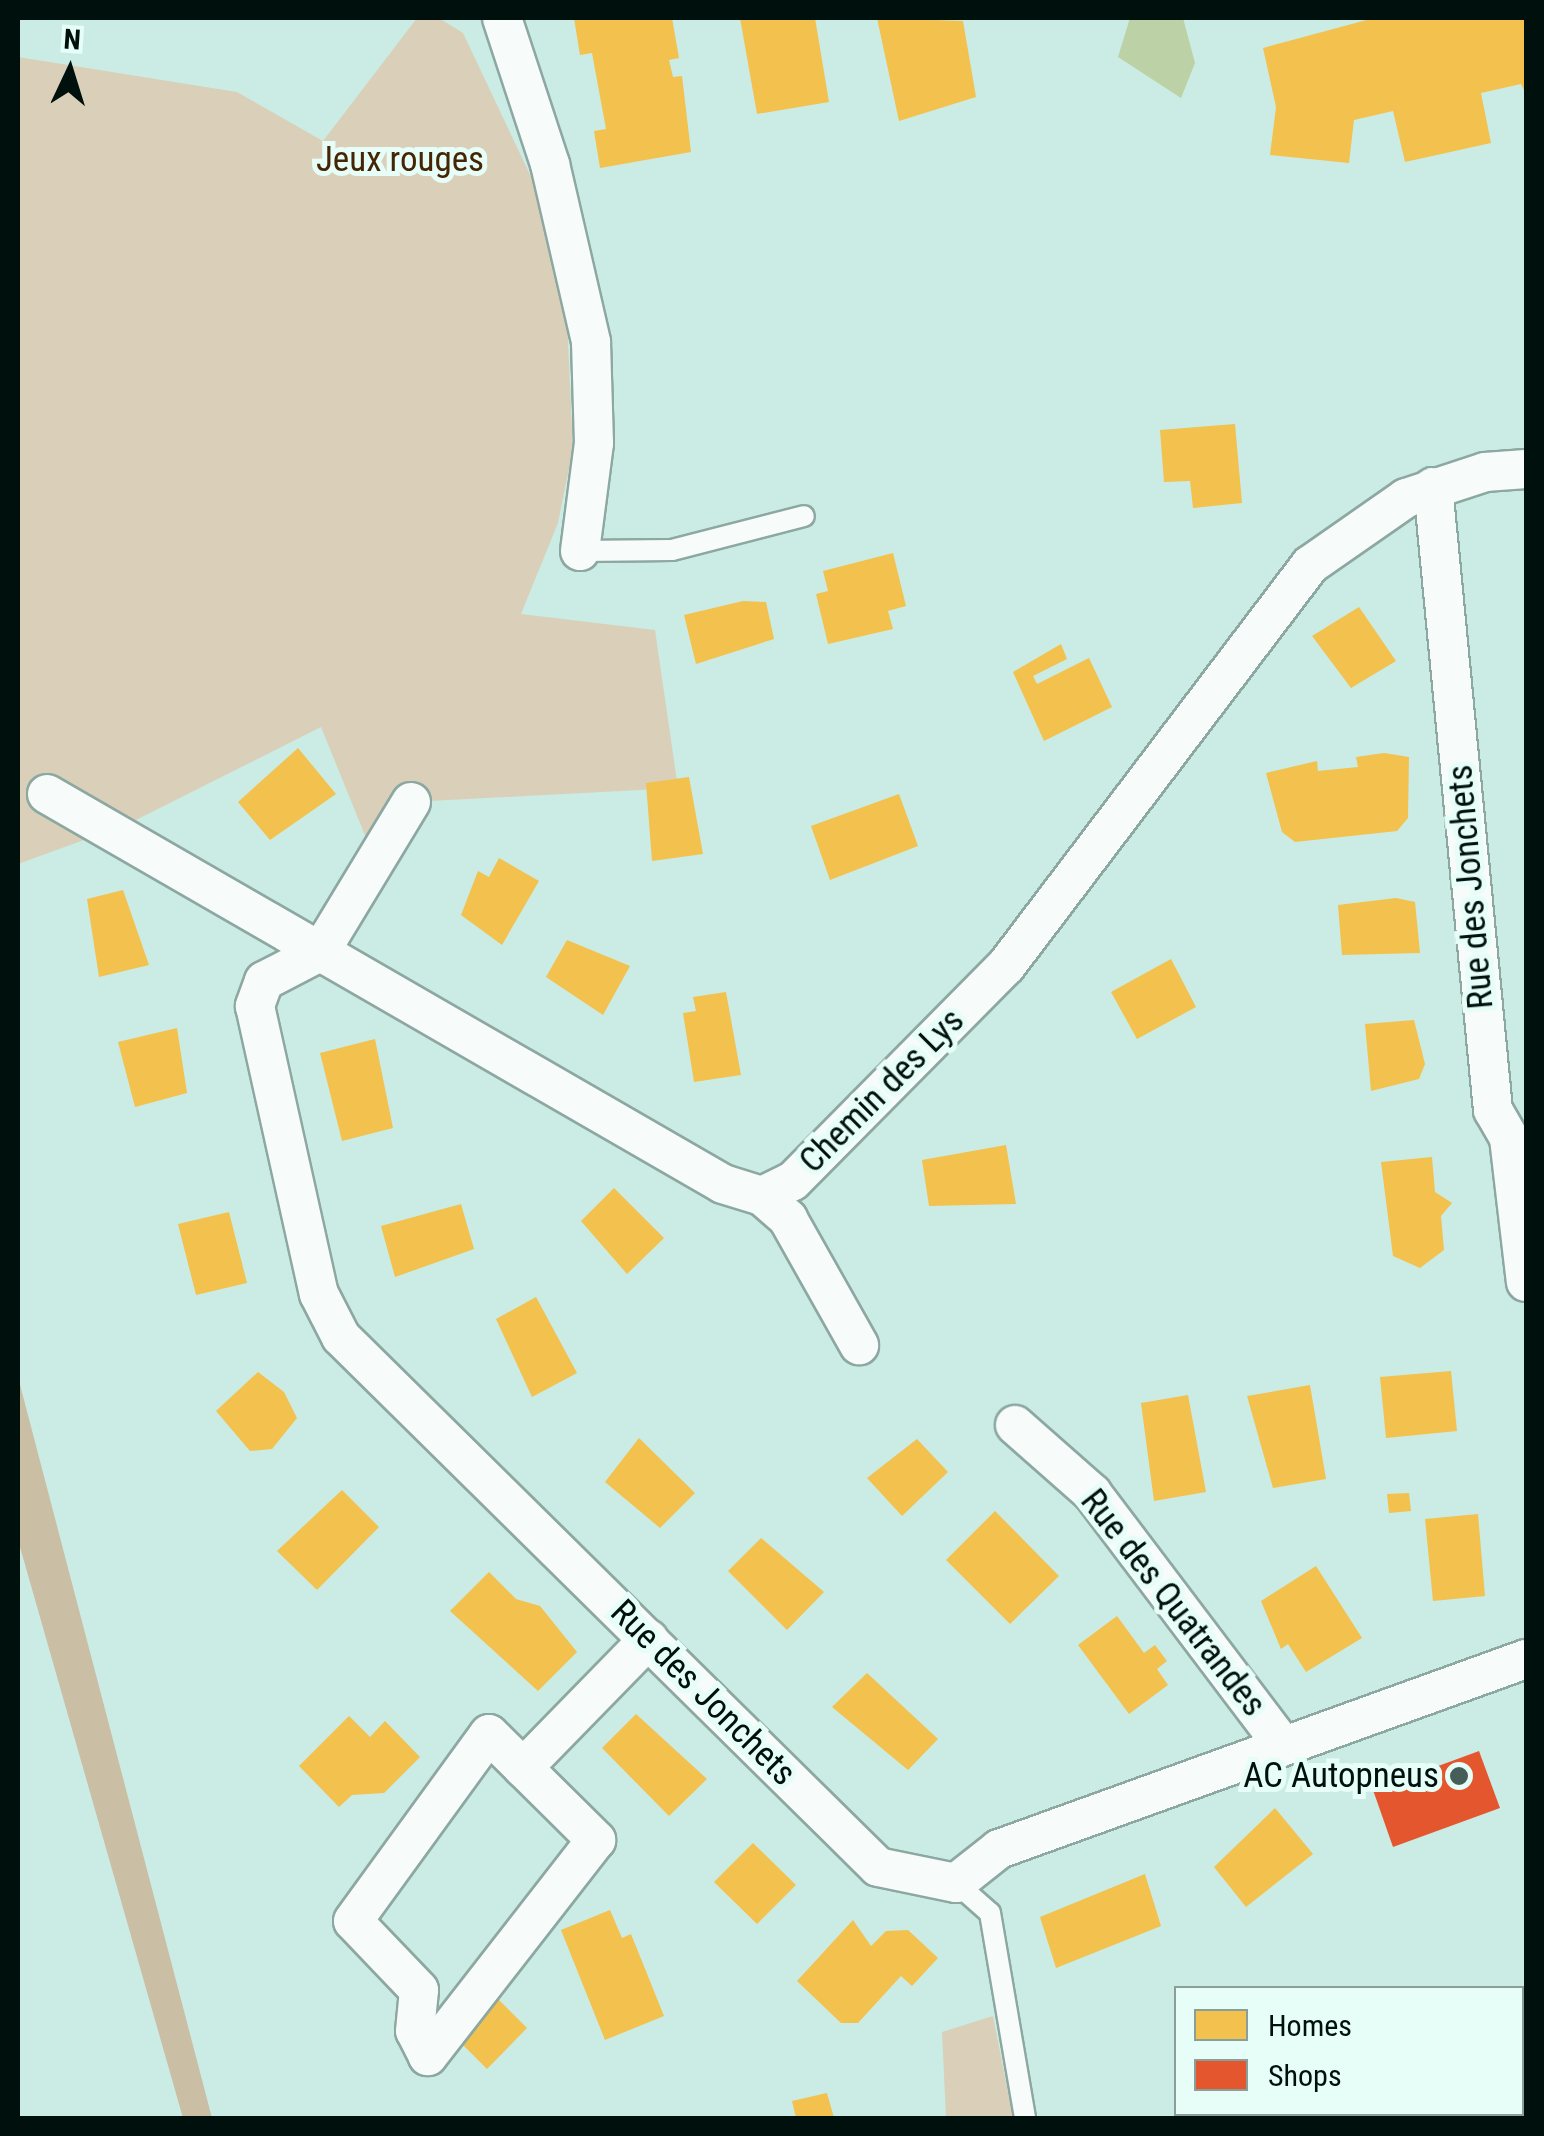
<!DOCTYPE html>
<style>
body{margin:0}
#map{position:relative;width:1544px;height:2136px;overflow:hidden;background:#caece4;font-family:"Roboto Condensed",sans-serif}
div>[style]{position:absolute}
.green>*{inset:0;background:#dad0b9}
.forest>*{inset:0;background:#cabea4}
.water>*{inset:0;background:#bcd1a5}
.homes>*{inset:0;background:#f2c14e}
.shops>*{inset:0;background:#e4572e}
.roads{filter:drop-shadow(2px 0 #8da7a1) drop-shadow(-2px 0 #8da7a1) drop-shadow(0 2px #8da7a1) drop-shadow(0 -2px #8da7a1)}
.service>*{height:20px;margin:-10px;padding:0 10px;transform-origin:10px;border-radius:10px;background:#f7fcfb}
.minor>*{height:38px;margin:-19px;padding:0 19px;transform-origin:19px;border-radius:19px;background:#f7fcfb}
.dots>*{width:28px;height:28px;translate:-50% -50%;box-sizing:border-box;border:5px solid #e6fdf8;border-radius:50%}
span{translate:-50% -50%;white-space:nowrap;text-align:center;line-height:1.15;-webkit-text-stroke:10px #e6fdf8;paint-order:stroke}
.park-label{font-size:35px;color:#462504}
.street-label{font-size:35px;color:#00110d}
.poi-label{font-size:35px;color:#00110d}
.right{translate:-100% -50%;text-align:right}
.frame{position:absolute;inset:0;border:20px solid #00110d;pointer-events:none}
.legend{position:absolute;left:1174px;top:1986px;width:350px;height:130px;box-sizing:border-box;background:#e6fdf8;border:2px solid #8a9f9a;margin:0;padding:12px 18px;list-style:none;font-size:30px;color:#00110d}
.legend li{display:flex;align-items:center;gap:20px;height:50px}
.legend b{width:50px;border:2px solid #8a9f9a}
.north{position:absolute;left:20px;top:20px;width:100px;height:100px;-webkit-text-stroke:8px #e6fdf8;paint-order:stroke;rotate:4deg;font-size:28px;font-weight:700;line-height:40px;text-align:center;color:#00110d}
.north::after{content:'';display:block;margin:auto;width:35px;height:45px;background:#00110d;clip-path:polygon(50% 0,100% 100%,50% 72%,0 100%)}
</style>
<div id="map">
<div class="green">
<i style="clip-path:polygon(417px 18px,439px 18px,463px 33px,542px 200px,567px 321px,573px 449px,558px 523px,521px 614px,655px 630px,678px 788px,411px 802px,373px 855px,321px 727px,128px 824px,18px 864px,18px 57px,237px 92px,323px 141px)"></i>
<i style="clip-path:polygon(993px 2016px,1013px 2118px,946px 2118px,942px 2032px)"></i>
</div>
<div class="forest">
<i style="clip-path:polygon(18px 1377px,212px 2118px,183px 2118px,18px 1540px)"></i>
</div>
<div class="water">
<i style="clip-path:polygon(1130px 18px,1183px 18px,1195px 63px,1181px 98px,1118px 57px)"></i>
</div>
<div class="homes">
<i style="clip-path:polygon(574px 18px,672px 18px,679px 58px,669px 60px,673px 77px,682px 76px,691px 152px,600px 168px,594px 131px,606px 129px,592px 53px,580px 55px)"></i>
<i style="clip-path:polygon(740px 18px,815px 18px,829px 102px,757px 114px)"></i>
<i style="clip-path:polygon(877px 18px,963px 21px,976px 97px,899px 121px)"></i>
<i style="clip-path:polygon(1374px 18px,1526px 18px,1526px 94px,1521px 84px,1481px 93px,1491px 143px,1405px 162px,1393px 111px,1354px 120px,1349px 163px,1270px 155px,1276px 107px,1263px 48px)"></i>
<i style="clip-path:polygon(1235px 424px,1242px 503px,1193px 508px,1190px 481px,1164px 482px,1160px 430px)"></i>
<i style="clip-path:polygon(893px 553px,906px 606px,888px 611px,893px 629px,828px 644px,816px 594px,828px 591px,823px 571px)"></i>
<i style="clip-path:polygon(743px 601px,766px 602px,774px 639px,696px 664px,684px 615px)"></i>
<i style="clip-path:polygon(1359px 607px,1396px 661px,1351px 688px,1312px 636px)"></i>
<i style="clip-path:polygon(1061px 644px,1067px 659px,1033px 676px,1037px 684px,1089px 658px,1112px 707px,1044px 741px,1013px 672px)"></i>
<i style="clip-path:polygon(298px 748px,336px 794px,270px 840px,238px 802px)"></i>
<i style="clip-path:polygon(1384px 753px,1409px 757px,1408px 818px,1397px 831px,1295px 842px,1282px 832px,1266px 773px,1317px 761px,1318px 771px,1358px 767px,1356px 757px)"></i>
<i style="clip-path:polygon(689px 777px,703px 854px,652px 861px,646px 783px)"></i>
<i style="clip-path:polygon(899px 794px,918px 846px,830px 880px,811px 826px)"></i>
<i style="clip-path:polygon(499px 858px,539px 881px,502px 945px,461px 915px,478px 871px,489px 877px)"></i>
<i style="clip-path:polygon(123px 890px,149px 965px,99px 977px,87px 899px)"></i>
<i style="clip-path:polygon(1396px 898px,1415px 902px,1420px 953px,1342px 955px,1338px 905px)"></i>
<i style="clip-path:polygon(567px 940px,630px 966px,603px 1015px,546px 977px)"></i>
<i style="clip-path:polygon(1171px 959px,1196px 1007px,1137px 1039px,1111px 992px)"></i>
<i style="clip-path:polygon(726px 992px,741px 1075px,694px 1082px,683px 1013px,696px 1011px,693px 997px)"></i>
<i style="clip-path:polygon(1414px 1020px,1425px 1064px,1419px 1079px,1371px 1091px,1365px 1024px)"></i>
<i style="clip-path:polygon(177px 1028px,187px 1093px,135px 1107px,118px 1042px)"></i>
<i style="clip-path:polygon(375px 1039px,393px 1128px,342px 1141px,320px 1053px)"></i>
<i style="clip-path:polygon(1006px 1145px,1016px 1204px,929px 1206px,922px 1160px)"></i>
<i style="clip-path:polygon(1432px 1157px,1435px 1192px,1452px 1203px,1441px 1216px,1444px 1250px,1420px 1268px,1393px 1256px,1381px 1162px)"></i>
<i style="clip-path:polygon(614px 1188px,664px 1238px,627px 1274px,581px 1221px)"></i>
<i style="clip-path:polygon(461px 1204px,474px 1249px,395px 1277px,381px 1226px)"></i>
<i style="clip-path:polygon(229px 1212px,247px 1283px,196px 1295px,178px 1224px)"></i>
<i style="clip-path:polygon(536px 1297px,577px 1373px,532px 1397px,496px 1319px)"></i>
<i style="clip-path:polygon(1451px 1371px,1457px 1431px,1386px 1438px,1380px 1377px)"></i>
<i style="clip-path:polygon(258px 1372px,284px 1392px,297px 1418px,272px 1449px,250px 1451px,216px 1411px)"></i>
<i style="clip-path:polygon(1310px 1385px,1326px 1479px,1273px 1488px,1247px 1396px)"></i>
<i style="clip-path:polygon(1188px 1395px,1206px 1492px,1154px 1501px,1141px 1403px)"></i>
<i style="clip-path:polygon(639px 1438px,695px 1493px,660px 1528px,605px 1482px)"></i>
<i style="clip-path:polygon(917px 1439px,948px 1472px,902px 1516px,867px 1478px)"></i>
<i style="clip-path:polygon(342px 1490px,379px 1527px,317px 1590px,277px 1551px)"></i>
<i style="clip-path:polygon(1409px 1493px,1411px 1511px,1389px 1513px,1387px 1494px)"></i>
<i style="clip-path:polygon(995px 1511px,1059px 1576px,1010px 1624px,946px 1560px)"></i>
<i style="clip-path:polygon(1478px 1514px,1485px 1596px,1433px 1601px,1425px 1519px)"></i>
<i style="clip-path:polygon(761px 1538px,824px 1592px,787px 1630px,728px 1571px)"></i>
<i style="clip-path:polygon(1316px 1566px,1362px 1638px,1306px 1672px,1288px 1644px,1281px 1649px,1261px 1601px)"></i>
<i style="clip-path:polygon(489px 1572px,516px 1599px,540px 1606px,577px 1652px,538px 1691px,450px 1611px)"></i>
<i style="clip-path:polygon(1117px 1616px,1144px 1653px,1155px 1645px,1167px 1661px,1157px 1669px,1168px 1685px,1129px 1714px,1078px 1645px)"></i>
<i style="clip-path:polygon(867px 1673px,938px 1739px,908px 1770px,832px 1707px)"></i>
<i style="clip-path:polygon(636px 1714px,707px 1779px,669px 1816px,602px 1748px)"></i>
<i style="clip-path:polygon(349px 1716px,370px 1737px,385px 1721px,420px 1757px,384px 1793px,352px 1795px,339px 1807px,299px 1766px)"></i>
<i style="clip-path:polygon(1275px 1808px,1313px 1854px,1246px 1907px,1214px 1867px)"></i>
<i style="clip-path:polygon(753px 1843px,796px 1885px,757px 1924px,714px 1882px)"></i>
<i style="clip-path:polygon(1145px 1874px,1161px 1926px,1056px 1968px,1040px 1917px)"></i>
<i style="clip-path:polygon(610px 1910px,622px 1938px,631px 1934px,664px 2016px,605px 2040px,561px 1930px)"></i>
<i style="clip-path:polygon(853px 1920px,871px 1946px,886px 1931px,908px 1930px,938px 1958px,912px 1986px,901px 1976px,858px 2023px,841px 2023px,797px 1981px)"></i>
<i style="clip-path:polygon(488px 1989px,527px 2028px,487px 2069px,448px 2030px)"></i>
<i style="clip-path:polygon(827px 2093px,834px 2118px,796px 2118px,792px 2101px)"></i>
</div>
<div class="shops">
<i style="clip-path:polygon(1479px 1751px,1500px 1808px,1393px 1847px,1373px 1790px)"></i>
</div>
<div class="roads">
<div class="service">
<i style="left:580px;top:551px;width:92px;rotate:-0.6deg"></i>
<i style="left:672px;top:550px;width:136px;rotate:-14.4deg"></i>
<i style="left:956px;top:1883px;width:45px;rotate:41.4deg"></i>
<i style="left:990px;top:1913px;width:208px;rotate:80.3deg"></i>
</div>
<div class="minor">
<i style="left:502px;top:18px;width:154px;rotate:71.8deg"></i>
<i style="left:550px;top:164px;width:183px;rotate:77deg"></i>
<i style="left:591px;top:342px;width:101px;rotate:88.3deg"></i>
<i style="left:594px;top:443px;width:109px;rotate:97.4deg"></i>
<i style="left:1433px;top:487px;width:626px;rotate:84.5deg"></i>
<i style="left:1493px;top:1110px;width:32px;rotate:60deg"></i>
<i style="left:1509px;top:1138px;width:145px;rotate:83.3deg"></i>
<i style="left:47px;top:794px;width:780px;rotate:29.98deg"></i>
<i style="left:723px;top:1184px;width:41px;rotate:17.1deg"></i>
<i style="left:762px;top:1196px;width:34px;rotate:-26deg"></i>
<i style="left:793px;top:1181px;width:303px;rotate:-45.3deg"></i>
<i style="left:1006px;top:966px;width:503px;rotate:-52.83deg"></i>
<i style="left:1310px;top:565px;width:117px;rotate:-34.9deg"></i>
<i style="left:1406px;top:498px;width:83px;rotate:-18.2deg"></i>
<i style="left:1485px;top:472px;width:41px;rotate:-4.2deg"></i>
<i style="left:411px;top:802px;width:175px;rotate:121.2deg"></i>
<i style="left:320px;top:952px;width:63px;rotate:152.6deg"></i>
<i style="left:264px;top:981px;width:27px;rotate:110deg"></i>
<i style="left:255px;top:1006px;width:295px;rotate:77.5deg"></i>
<i style="left:319px;top:1294px;width:48px;rotate:62.9deg"></i>
<i style="left:341px;top:1337px;width:754px;rotate:44.62deg"></i>
<i style="left:878px;top:1867px;width:80px;rotate:11.6deg"></i>
<i style="left:956px;top:1883px;width:55px;rotate:-38.3deg"></i>
<i style="left:999px;top:1849px;width:560px;rotate:-19.83deg"></i>
<i style="left:762px;top:1196px;width:35px;rotate:41deg"></i>
<i style="left:788px;top:1219px;width:145px;rotate:60.6deg"></i>
<i style="left:1015px;top:1425px;width:103px;rotate:41.4deg"></i>
<i style="left:1092px;top:1493px;width:317px;rotate:52.9deg"></i>
<i style="left:489px;top:1734px;width:151px;rotate:44.7deg"></i>
<i style="left:596px;top:1840px;width:274px;rotate:127.9deg"></i>
<i style="left:428px;top:2056px;width:28px;rotate:-117deg"></i>
<i style="left:415px;top:2031px;width:41px;rotate:-84.4deg"></i>
<i style="left:419px;top:1990px;width:95px;rotate:-133.7deg"></i>
<i style="left:353px;top:1921px;width:231px;rotate:-54deg"></i>
<i style="left:523px;top:1768px;width:180px;rotate:-45.7deg"></i>
</div>
</div>
<div class="dots">
<i style="left:1459px;top:1776px;background:#475e58"></i>
</div>
<div class="park-label">
<span style="left:400px;top:160px">Jeux rouges</span>
</div>
<div class="street-label">
<span style="left:1471px;top:887px;rotate:-95deg">Rue des Jonchets</span>
<span style="left:882px;top:1091px;rotate:-45deg">Chemin des Lys</span>
<span style="left:1173px;top:1603px;rotate:52deg">Rue des Quatrandes</span>
<span style="left:703px;top:1693px;rotate:45deg">Rue des Jonchets</span>
</div>
<div class="poi-label">
<span class="right" style="left:1439px;top:1776px">AC Autopneus</span>
</div>
<div class="frame"></div>
<ul class="legend">
<li><b style="height:28px;background:#f2c14e"></b>Homes</li>
<li><b style="height:28px;background:#e4572e"></b>Shops</li>
</ul>
<div class="north">N</div>
</div>
